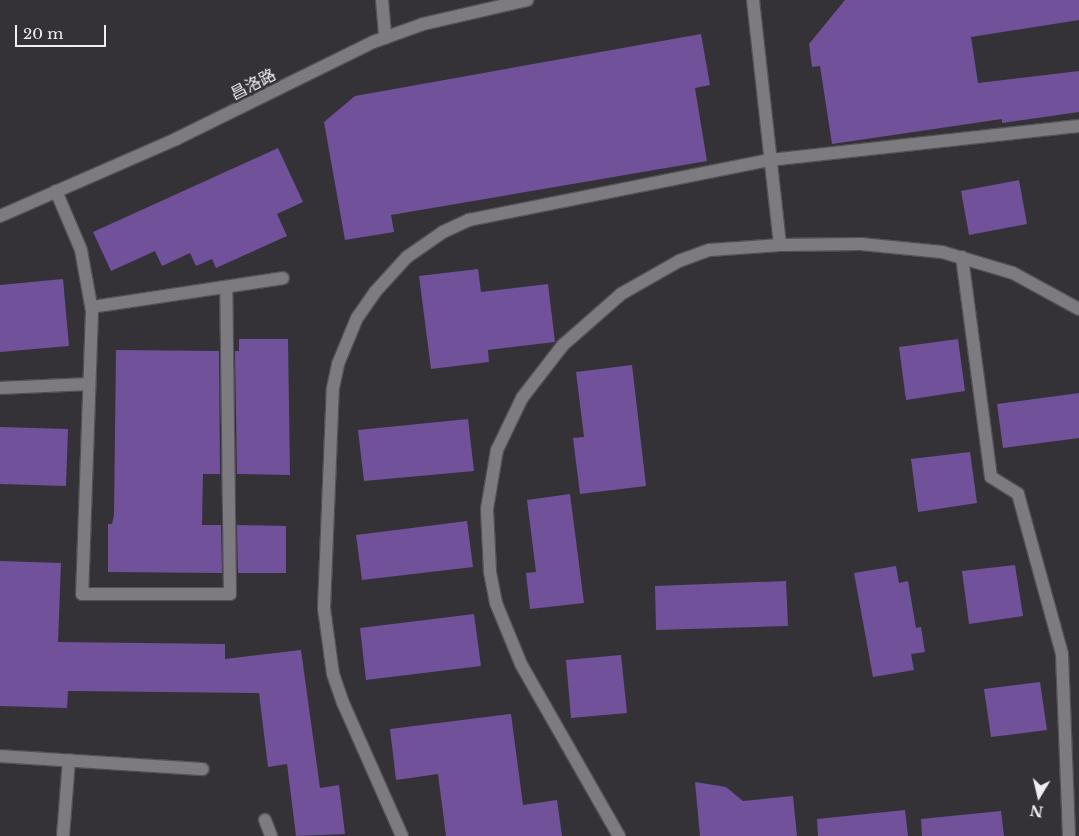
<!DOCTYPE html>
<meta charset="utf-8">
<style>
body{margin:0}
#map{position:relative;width:1079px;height:836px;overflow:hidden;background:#343237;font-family:"Libre Baskerville","Noto Sans SC",serif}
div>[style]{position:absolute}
.building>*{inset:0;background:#715199}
.roads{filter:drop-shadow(1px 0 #525155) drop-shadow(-1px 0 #525155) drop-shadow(0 1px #525155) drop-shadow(0 -1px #525155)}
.minor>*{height:12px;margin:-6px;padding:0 6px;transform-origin:6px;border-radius:6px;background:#7d7a80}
span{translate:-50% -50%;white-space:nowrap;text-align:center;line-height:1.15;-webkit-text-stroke:5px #343237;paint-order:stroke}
.street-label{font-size:16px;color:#f0eef2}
.north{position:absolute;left:1014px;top:771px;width:50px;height:50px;-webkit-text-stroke:4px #343237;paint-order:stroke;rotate:189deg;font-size:14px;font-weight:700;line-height:20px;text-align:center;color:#f0eef2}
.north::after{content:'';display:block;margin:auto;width:18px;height:22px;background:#f0eef2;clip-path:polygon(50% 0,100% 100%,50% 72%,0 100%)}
.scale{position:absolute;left:15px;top:25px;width:91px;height:22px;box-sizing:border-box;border:2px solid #f0eef2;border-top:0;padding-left:6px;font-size:15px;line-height:18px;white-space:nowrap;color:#f0eef2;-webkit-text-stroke:4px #343237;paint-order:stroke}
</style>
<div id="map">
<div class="building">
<i style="clip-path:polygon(845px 0,1079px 0,1079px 20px,971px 37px,978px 83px,1079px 71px,1079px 112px,1002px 123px,1002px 119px,832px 144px,820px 66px,812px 67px,809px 44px)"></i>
<i style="clip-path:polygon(701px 34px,710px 85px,695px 88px,707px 161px,391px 215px,394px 232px,345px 240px,324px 122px,355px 96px)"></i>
<i style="clip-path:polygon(278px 148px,303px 202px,277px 214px,287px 236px,216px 268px,212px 259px,196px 266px,190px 253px,162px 266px,155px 251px,111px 271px,93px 232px)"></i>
<i style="clip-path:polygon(1019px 180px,1027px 224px,969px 235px,961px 191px)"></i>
<i style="clip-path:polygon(478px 269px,481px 292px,548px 284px,555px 342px,488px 350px,489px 362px,431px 369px,419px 276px)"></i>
<i style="clip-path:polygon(63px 279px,69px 346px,0 352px,0 285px)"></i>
<i style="clip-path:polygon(239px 339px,288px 339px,290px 475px,237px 474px,235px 351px,239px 351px)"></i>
<i style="clip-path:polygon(958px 339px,965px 391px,906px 400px,899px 347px)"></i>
<i style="clip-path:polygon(116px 350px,219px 351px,220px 474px,203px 474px,202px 525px,221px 525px,222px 573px,108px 572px,108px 524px,112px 524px,114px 515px)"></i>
<i style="clip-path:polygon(632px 365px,646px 486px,580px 494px,573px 438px,584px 437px,576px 372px)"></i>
<i style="clip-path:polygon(1079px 393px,1079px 438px,1003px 448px,997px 404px)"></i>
<i style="clip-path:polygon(468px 419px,474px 471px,364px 481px,358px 430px)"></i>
<i style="clip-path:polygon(0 427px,68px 429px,66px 486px,0 484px)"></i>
<i style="clip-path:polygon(970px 452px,977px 503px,918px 512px,911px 459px)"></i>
<i style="clip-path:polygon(570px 494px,584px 603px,530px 609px,526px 573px,536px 572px,527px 500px)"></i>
<i style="clip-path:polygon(467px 521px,473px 567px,362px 580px,356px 535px)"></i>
<i style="clip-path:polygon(237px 525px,286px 526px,286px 573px,238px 573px)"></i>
<i style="clip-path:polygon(0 561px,61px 563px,58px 642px,225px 644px,225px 659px,301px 650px,320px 788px,339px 785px,345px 834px,296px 836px,287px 764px,268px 767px,259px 693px,68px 691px,67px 708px,0 706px)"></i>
<i style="clip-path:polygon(1015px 565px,1023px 616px,969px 624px,962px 571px)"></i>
<i style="clip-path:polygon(896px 566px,899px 583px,908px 581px,916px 628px,921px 627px,925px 652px,911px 654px,914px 670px,873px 677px,854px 573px)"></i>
<i style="clip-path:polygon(786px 581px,788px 626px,656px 630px,655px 586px)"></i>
<i style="clip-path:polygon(474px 614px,481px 666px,366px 680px,360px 628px)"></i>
<i style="clip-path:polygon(621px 655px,627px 713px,571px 718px,566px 660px)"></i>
<i style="clip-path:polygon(1040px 682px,1047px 730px,991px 737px,984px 689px)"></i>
<i style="clip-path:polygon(511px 714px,523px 805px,557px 800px,562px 836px,446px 836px,438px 774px,396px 780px,390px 729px)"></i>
<i style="clip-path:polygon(695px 782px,726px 787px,743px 801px,793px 796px,797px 836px,700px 836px)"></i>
<i style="clip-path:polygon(905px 810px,908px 836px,818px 836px,817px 819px)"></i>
<i style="clip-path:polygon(1001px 811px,1004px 836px,922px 836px,921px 819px)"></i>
</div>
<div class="roads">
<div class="minor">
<i style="left:382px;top:0;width:38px;rotate:85deg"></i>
<i style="left:753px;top:0;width:246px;rotate:83.7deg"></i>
<i style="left:56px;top:191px;width:64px;rotate:67deg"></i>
<i style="left:81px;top:250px;width:62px;rotate:79.8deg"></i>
<i style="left:92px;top:311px;width:283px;rotate:92deg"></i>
<i style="left:82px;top:594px;width:148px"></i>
<i style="left:230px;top:594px;width:307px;rotate:-90.7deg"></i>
<i style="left:0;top:216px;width:192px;rotate:-23.6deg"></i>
<i style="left:176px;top:139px;width:220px;rotate:-26.2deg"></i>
<i style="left:373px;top:42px;width:53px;rotate:-19.8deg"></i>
<i style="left:423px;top:24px;width:107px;rotate:-13deg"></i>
<i style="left:962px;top:257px;width:222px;rotate:82.5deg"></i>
<i style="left:991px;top:477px;width:32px;rotate:32deg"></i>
<i style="left:1018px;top:494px;width:166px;rotate:74.6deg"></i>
<i style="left:1062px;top:654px;width:182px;rotate:87.8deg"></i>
<i style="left:92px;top:307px;width:193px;rotate:-8.6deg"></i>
<i style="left:0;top:388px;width:89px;rotate:-2.6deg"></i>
<i style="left:0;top:756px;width:203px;rotate:3.7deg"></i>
<i style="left:265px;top:820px;width:17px;rotate:69deg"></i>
<i style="left:63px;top:836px;width:76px;rotate:-85.5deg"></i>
<i style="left:402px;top:836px;width:145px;rotate:-113.9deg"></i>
<i style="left:343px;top:703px;width:31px;rotate:-109deg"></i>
<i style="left:333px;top:674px;width:67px;rotate:-97.8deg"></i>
<i style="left:324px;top:608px;width:220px;rotate:-87.7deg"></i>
<i style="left:333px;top:388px;width:25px;rotate:-78deg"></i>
<i style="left:338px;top:364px;width:50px;rotate:-67.6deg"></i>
<i style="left:357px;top:318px;width:32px;rotate:-55deg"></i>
<i style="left:375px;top:292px;width:47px;rotate:-47.6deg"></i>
<i style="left:407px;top:257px;width:44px;rotate:-34.8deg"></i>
<i style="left:443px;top:232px;width:29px;rotate:-25deg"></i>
<i style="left:469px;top:220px;width:307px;rotate:-11.3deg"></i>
<i style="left:770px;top:160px;width:311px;rotate:-6.3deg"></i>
<i style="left:619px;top:836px;width:198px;rotate:-119.7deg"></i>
<i style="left:521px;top:664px;width:66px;rotate:-112.3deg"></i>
<i style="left:496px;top:603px;width:33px;rotate:-101deg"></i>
<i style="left:490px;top:571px;width:62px;rotate:-92.8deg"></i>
<i style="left:487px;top:509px;width:60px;rotate:-80.4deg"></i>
<i style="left:497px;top:450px;width:58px;rotate:-64.3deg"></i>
<i style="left:522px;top:398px;width:67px;rotate:-52.3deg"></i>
<i style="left:563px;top:345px;width:77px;rotate:-41.3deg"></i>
<i style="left:621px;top:294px;width:67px;rotate:-29.6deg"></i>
<i style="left:679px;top:261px;width:33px;rotate:-20deg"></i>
<i style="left:710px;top:250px;width:70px;rotate:-4.1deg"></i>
<i style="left:780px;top:245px;width:81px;rotate:-0.7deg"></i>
<i style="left:861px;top:244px;width:81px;rotate:5.6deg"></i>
<i style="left:942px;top:252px;width:74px;rotate:16.5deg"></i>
<i style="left:1013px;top:273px;width:75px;rotate:28.6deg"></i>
</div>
</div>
<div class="street-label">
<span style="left:253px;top:84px;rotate:-27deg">昌洛路</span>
</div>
<div class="north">N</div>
<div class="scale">20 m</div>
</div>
